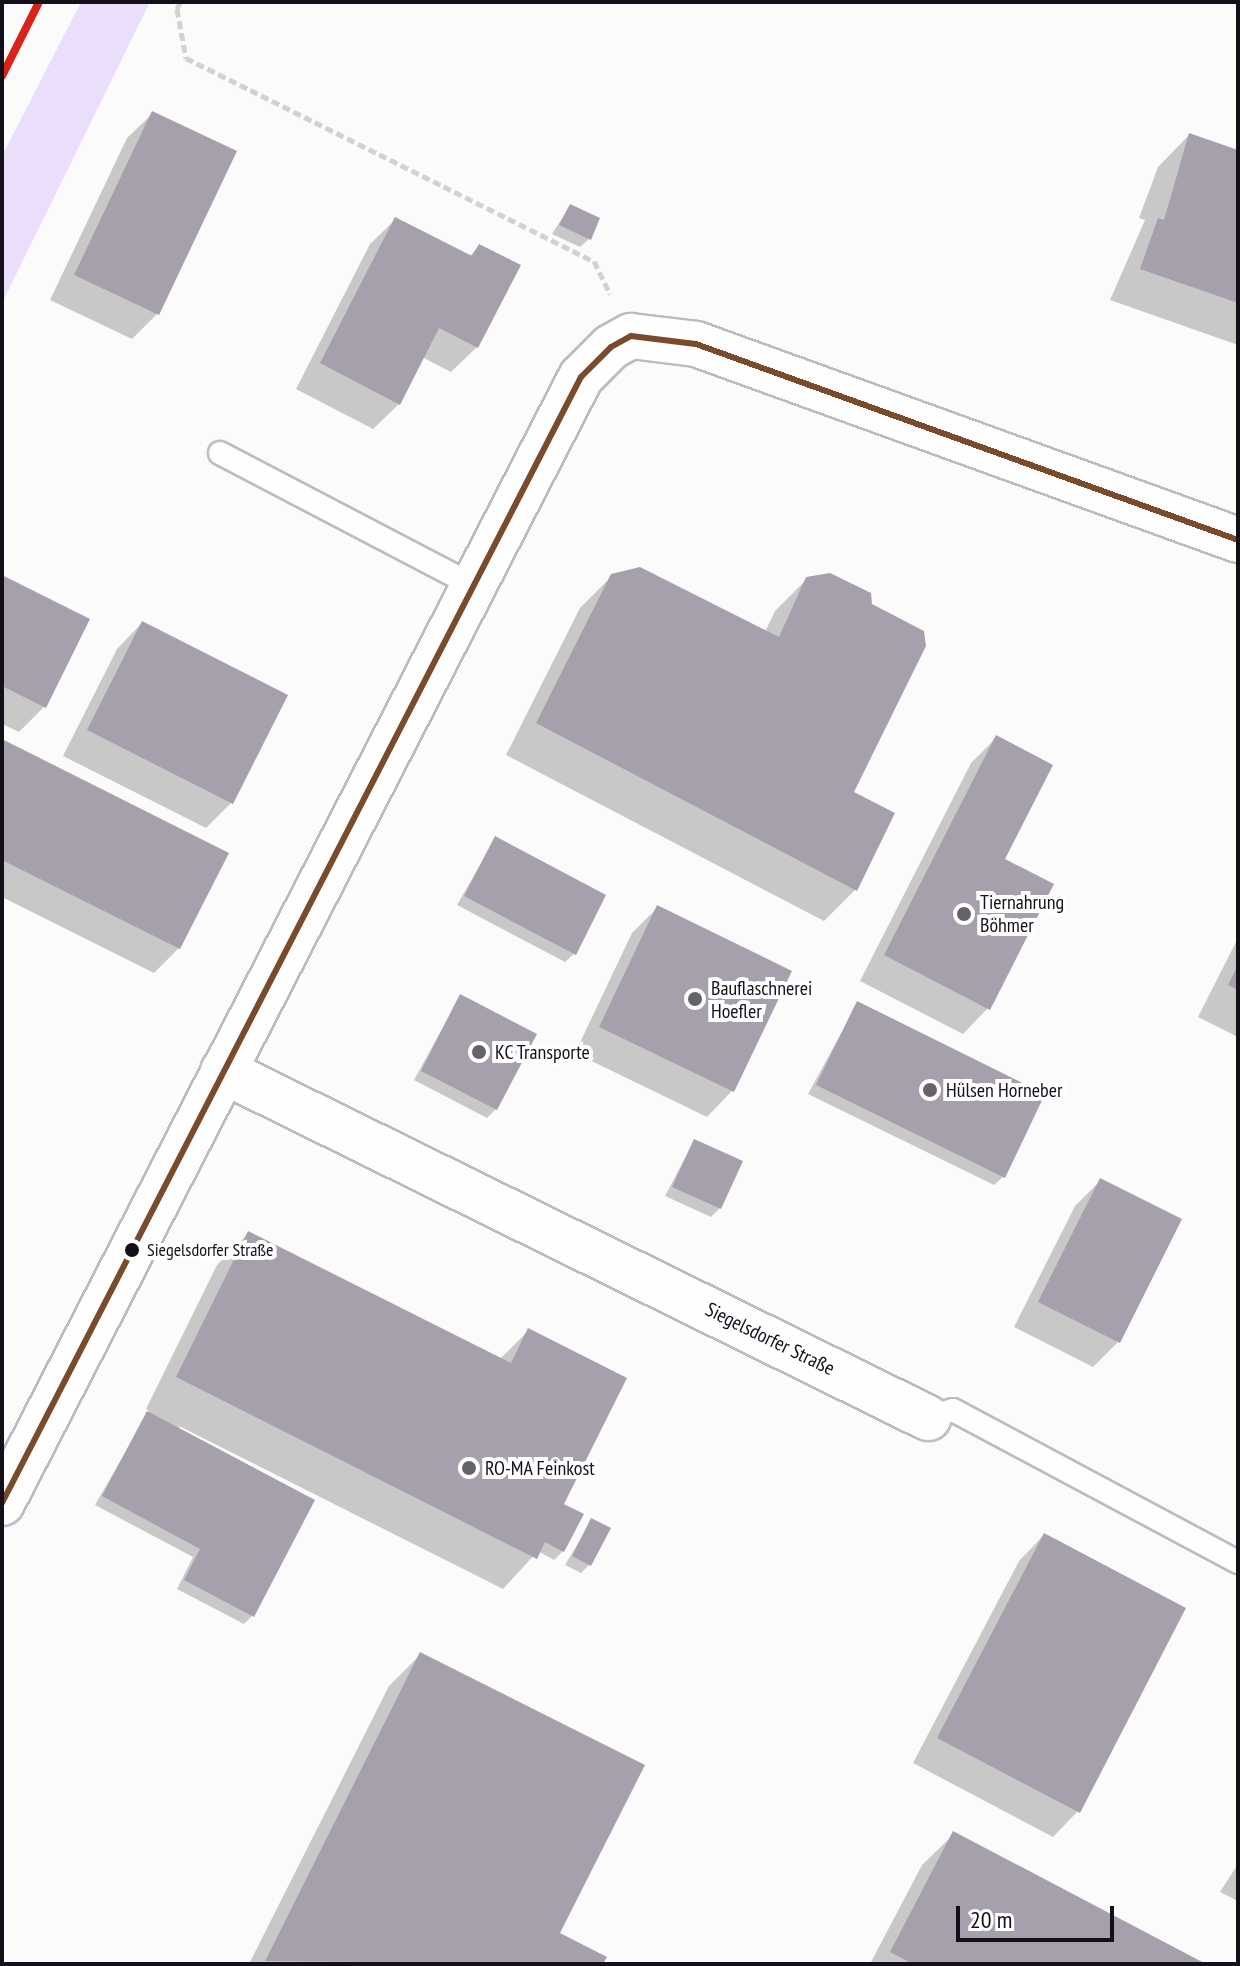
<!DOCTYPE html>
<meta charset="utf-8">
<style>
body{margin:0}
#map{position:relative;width:1240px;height:1966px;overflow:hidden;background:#fbfbfb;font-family:"PT Sans Narrow",sans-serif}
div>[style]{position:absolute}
.green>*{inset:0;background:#eadefa}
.shadow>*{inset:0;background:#0003}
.building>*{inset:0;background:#a6a0ad}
.path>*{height:5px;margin-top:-2.5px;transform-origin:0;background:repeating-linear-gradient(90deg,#d2d2d3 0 8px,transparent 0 12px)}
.roads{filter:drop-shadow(2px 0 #bdbbc1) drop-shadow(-2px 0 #bdbbc1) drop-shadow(0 2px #bdbbc1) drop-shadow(0 -2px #bdbbc1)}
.lane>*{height:22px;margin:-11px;padding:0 11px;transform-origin:11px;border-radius:11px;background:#fefefe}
.street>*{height:44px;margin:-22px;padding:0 22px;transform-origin:22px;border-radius:22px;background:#fefefe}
.bus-1>*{height:6px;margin:-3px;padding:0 3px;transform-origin:3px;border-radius:3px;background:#7a4b2a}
.rail-1>*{height:8px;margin:-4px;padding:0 4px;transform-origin:4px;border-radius:4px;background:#d72319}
.dots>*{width:22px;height:22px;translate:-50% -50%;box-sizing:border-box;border:4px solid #fff;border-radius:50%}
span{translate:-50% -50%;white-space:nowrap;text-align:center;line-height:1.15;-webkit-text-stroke:8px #fff;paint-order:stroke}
.bus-label{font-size:18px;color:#14101a}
.left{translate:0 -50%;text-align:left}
.poi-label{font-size:20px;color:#14101a}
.street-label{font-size:20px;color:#14101a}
.frame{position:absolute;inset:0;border:4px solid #14101a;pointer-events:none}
.scale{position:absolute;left:956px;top:1906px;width:158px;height:36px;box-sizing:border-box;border:4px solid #14101a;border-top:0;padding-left:10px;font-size:24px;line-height:28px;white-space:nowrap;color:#14101a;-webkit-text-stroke:6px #fff;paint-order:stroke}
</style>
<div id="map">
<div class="green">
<i style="clip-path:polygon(81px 2px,150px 2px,2px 303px,2px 156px)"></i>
</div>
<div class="shadow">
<i style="clip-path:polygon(153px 113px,157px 314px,132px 339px,50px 300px,127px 138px)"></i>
<i style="clip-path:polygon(1189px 135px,1238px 153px,1238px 345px,1110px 300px,1145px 220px,1139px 218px,1158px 167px)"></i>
<i style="clip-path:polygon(570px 206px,589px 239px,580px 247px,552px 234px)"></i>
<i style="clip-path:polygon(396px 219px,469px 257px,479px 246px,477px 347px,451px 372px,422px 357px,399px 404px,373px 429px,296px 389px,370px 244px)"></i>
<i style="clip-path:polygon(612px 576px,765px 632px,775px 611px,807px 579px,852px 793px,855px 890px,824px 921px,506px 755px,580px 608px)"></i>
<i style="clip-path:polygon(2px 577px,87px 620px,44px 707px,19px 732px,2px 724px)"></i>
<i style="clip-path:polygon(142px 623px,231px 803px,206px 828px,63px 756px,117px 649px)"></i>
<i style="clip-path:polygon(996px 738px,1002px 860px,988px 1008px,963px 1034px,860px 981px,971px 763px)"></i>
<i style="clip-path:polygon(2px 741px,179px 948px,154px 973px,2px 897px)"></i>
<i style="clip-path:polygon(495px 839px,574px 954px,565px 962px,457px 905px)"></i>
<i style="clip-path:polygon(657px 908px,790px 972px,732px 1091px,707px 1117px,575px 1053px,632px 933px)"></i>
<i style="clip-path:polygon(1238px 938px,1238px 1037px,1198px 1017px)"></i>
<i style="clip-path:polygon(460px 996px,496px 1109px,487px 1118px,414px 1080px)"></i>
<i style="clip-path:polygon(857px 1004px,1003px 1177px,994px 1185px,808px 1094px)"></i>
<i style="clip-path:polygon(694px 1141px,720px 1208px,711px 1217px,665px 1196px)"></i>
<i style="clip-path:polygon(1100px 1181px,1179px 1220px,1118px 1342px,1093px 1367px,1014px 1327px,1075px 1206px)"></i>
<i style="clip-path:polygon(249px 1233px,500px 1359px,528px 1331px,561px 1505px,563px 1551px,554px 1560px,538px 1551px,503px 1589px,179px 1426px,252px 1616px,244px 1624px,177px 1589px,193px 1557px,95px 1505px,149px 1411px,146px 1409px,217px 1265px)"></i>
<i style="clip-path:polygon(592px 1520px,589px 1565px,581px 1573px,565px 1565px)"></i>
<i style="clip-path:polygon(1044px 1535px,1078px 1811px,1053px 1837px,913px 1763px,1019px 1561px)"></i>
<i style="clip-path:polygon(421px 1654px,557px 1934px,604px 1958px,601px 1964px,249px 1964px,389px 1686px)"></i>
<i style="clip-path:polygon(954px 1834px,1201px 1964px,870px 1964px,922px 1865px)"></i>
<i style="clip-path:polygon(1238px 1864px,1238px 1901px,1220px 1892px)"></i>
</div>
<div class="building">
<i style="clip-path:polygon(152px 111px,237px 151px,159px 315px,74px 275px)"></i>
<i style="clip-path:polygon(1189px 133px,1238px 150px,1238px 303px,1140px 269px,1158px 218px,1164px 220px)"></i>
<i style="clip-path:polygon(570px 204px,600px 218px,591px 240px,559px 225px)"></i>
<i style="clip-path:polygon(395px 217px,472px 256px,479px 244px,521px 265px,478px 348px,439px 328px,400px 405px,320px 363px)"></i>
<i style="clip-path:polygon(640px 567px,779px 637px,806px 577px,830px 573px,871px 593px,872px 604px,924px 631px,926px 646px,854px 792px,895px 813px,857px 891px,536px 723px,611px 574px)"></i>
<i style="clip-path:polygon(2px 575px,90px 619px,46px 708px,2px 686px)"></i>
<i style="clip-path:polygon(142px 621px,288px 695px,233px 804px,87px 730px)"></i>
<i style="clip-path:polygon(996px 735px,1053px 765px,1005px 859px,1054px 884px,990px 1010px,884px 955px)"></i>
<i style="clip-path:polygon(2px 739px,229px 853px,180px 949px,2px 860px)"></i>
<i style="clip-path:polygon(495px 836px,606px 895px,576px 955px,464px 896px)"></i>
<i style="clip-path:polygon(657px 905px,792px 971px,734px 1092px,599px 1027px)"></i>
<i style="clip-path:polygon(1238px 965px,1238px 990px,1228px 985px)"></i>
<i style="clip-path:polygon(460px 994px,537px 1034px,497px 1110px,421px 1071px)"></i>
<i style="clip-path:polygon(857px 1001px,1045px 1094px,1005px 1178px,816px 1085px)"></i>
<i style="clip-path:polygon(694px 1139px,743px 1161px,721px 1209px,672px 1187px)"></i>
<i style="clip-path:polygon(1100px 1178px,1182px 1219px,1120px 1343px,1038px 1302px)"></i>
<i style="clip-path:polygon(248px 1231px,511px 1363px,528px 1328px,627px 1378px,564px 1504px,584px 1514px,564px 1552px,545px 1542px,537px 1559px,176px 1377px)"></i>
<i style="clip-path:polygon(147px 1411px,315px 1500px,254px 1617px,184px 1580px,200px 1549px,102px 1496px)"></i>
<i style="clip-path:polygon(591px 1518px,611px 1528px,591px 1566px,572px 1556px)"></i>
<i style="clip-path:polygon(1044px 1533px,1186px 1608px,1080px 1813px,937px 1738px)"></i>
<i style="clip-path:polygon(420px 1652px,645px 1765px,560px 1933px,607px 1957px,603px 1964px,265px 1961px)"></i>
<i style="clip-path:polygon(953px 1831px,1206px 1964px,913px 1964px,890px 1952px)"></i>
</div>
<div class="path">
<i style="left:180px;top:2px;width:8px;rotate:113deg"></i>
<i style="left:177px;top:9px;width:50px;rotate:79.6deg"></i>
<i style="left:186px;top:58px;width:456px;rotate:26.5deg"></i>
<i style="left:594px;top:261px;width:37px;rotate:64deg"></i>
</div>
<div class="roads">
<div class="lane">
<i style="left:220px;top:453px;width:285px;rotate:27.6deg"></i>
<i style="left:928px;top:1418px;width:26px;rotate:-18deg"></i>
<i style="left:953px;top:1410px;width:323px;rotate:28.1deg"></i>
</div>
<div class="street">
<i style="left:223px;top:1071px;width:786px;rotate:26.21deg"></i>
<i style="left:2px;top:1503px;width:1266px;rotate:-62.79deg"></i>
<i style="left:581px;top:377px;width:42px;rotate:-45deg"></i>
<i style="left:611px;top:347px;width:23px;rotate:-29deg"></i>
<i style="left:631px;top:336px;width:65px;rotate:7deg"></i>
<i style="left:696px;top:344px;width:576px;rotate:19.88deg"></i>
</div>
</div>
<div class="bus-1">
<i style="left:2px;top:1503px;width:1266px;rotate:-62.79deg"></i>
<i style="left:581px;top:377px;width:42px;rotate:-45deg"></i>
<i style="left:611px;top:347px;width:23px;rotate:-29deg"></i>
<i style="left:631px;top:336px;width:65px;rotate:7deg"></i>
<i style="left:696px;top:344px;width:576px;rotate:19.88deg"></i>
</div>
<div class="rail-1">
<i style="left:2px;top:76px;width:83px;rotate:-63.4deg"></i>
</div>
<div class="dots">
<i style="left:964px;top:914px;background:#656269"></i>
<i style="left:695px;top:999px;background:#656269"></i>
<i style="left:479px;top:1052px;background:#656269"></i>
<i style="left:930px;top:1090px;background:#656269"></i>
<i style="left:132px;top:1250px;background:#14101a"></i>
<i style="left:469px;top:1468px;background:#656269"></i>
</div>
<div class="bus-label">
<span class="left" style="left:147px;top:1250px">Siegelsdorfer Straße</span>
</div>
<div class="poi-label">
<span class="left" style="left:980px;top:914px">Tiernahrung<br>Böhmer</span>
<span class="left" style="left:711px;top:1000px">Bauflaschnerei<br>Hoefler</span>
<span class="left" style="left:495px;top:1052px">KC Transporte</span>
<span class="left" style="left:946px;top:1090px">Hülsen Horneber</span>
<span class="left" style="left:485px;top:1468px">RO-MA Feinkost</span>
</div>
<div class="street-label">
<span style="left:770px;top:1339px;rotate:26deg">Siegelsdorfer Straße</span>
</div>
<div class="frame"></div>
<div class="scale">20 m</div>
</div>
